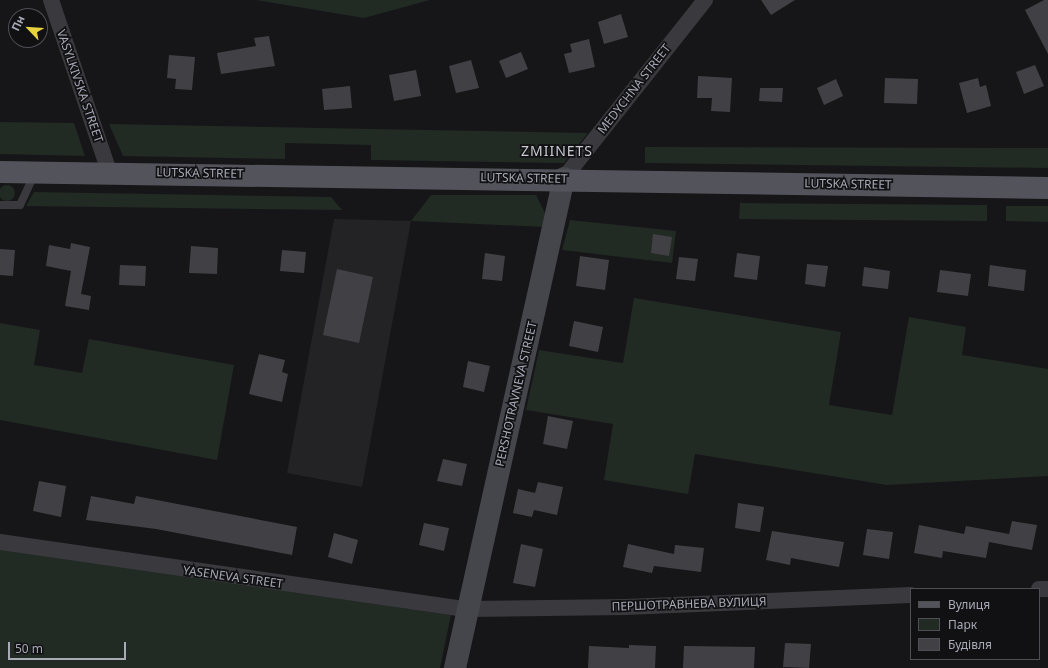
<!DOCTYPE html>
<meta charset="utf-8">
<style>
body{margin:0}
#map{position:relative;width:1048px;height:668px;overflow:hidden;background:#161618;font-family:"Noto Sans",sans-serif}
div>[style]{position:absolute}
.built>*{inset:0;background:#232225}
.green>*{inset:0;background:#222a24}
.round{border-radius:50%}
.building>*{inset:0;background:#414045}
.lane>*{height:8px;margin:-4px;padding:0 4px;transform-origin:4px;border-radius:4px;background:#39393e}
.street>*{height:16px;margin:-8px;padding:0 8px;transform-origin:8px;border-radius:8px;background:#39393e}
.secondary>*{height:22px;margin:-11px;padding:0 11px;transform-origin:11px;border-radius:11px;background:#45464c}
.primary>*{height:22px;margin:-11px;padding:0 11px;transform-origin:11px;border-radius:11px;background:#53535b}
span{translate:-50% -50%;white-space:nowrap;text-align:center;line-height:1.15;-webkit-text-stroke:3.5px #111113;paint-order:stroke}
.street-label{font-size:12px;color:#a9aab7}
.quarter-label{font-size:14px;color:#c9cad3;letter-spacing:1px}
.legend{position:absolute;left:910px;top:588px;width:130px;height:72px;box-sizing:border-box;background:#111113;border:1px solid #4e4e55;margin:0;padding:5px 7px;list-style:none;font-size:12px;color:#a9aab7}
.legend li{display:flex;align-items:center;gap:8px;height:20px}
.legend b{width:20px;border:1px solid #4e4e55}
.north{position:absolute;left:8px;top:8px;width:40px;height:40px;box-sizing:border-box;background:#111113;border:1px solid #4e4e55;border-radius:50%;rotate:295deg;font-size:11px;font-weight:700;line-height:16px;text-align:center;color:#a9aab7}
.north::after{content:'';display:block;margin:auto;width:14px;height:18px;background:#e8d13e;clip-path:polygon(50% 0,100% 100%,50% 72%,0 100%)}
.scale{position:absolute;left:8px;top:642px;width:118px;height:18px;box-sizing:border-box;border:2px solid #a9aab7;border-top:0;padding-left:5px;font-size:12px;line-height:14px;white-space:nowrap;color:#a9aab7;-webkit-text-stroke:3px #111113;paint-order:stroke}
</style>
<div id="map">
<div class="built">
<i style="clip-path:polygon(334px 219px,411px 221px,362px 487px,287px 473px)"></i>
</div>
<div class="green">
<i style="clip-path:polygon(256px 0,430px 0,364px 18px)"></i>
<i style="clip-path:polygon(0 122px,74px 123px,85px 156px,0 154px)"></i>
<i style="clip-path:polygon(109px 124px,588px 133px,564px 163px,371px 160px,371px 145px,285px 143px,285px 159px,123px 156px)"></i>
<i style="clip-path:polygon(645px 147px,1048px 148px,1048px 168px,645px 163px)"></i>
<i class="round" style="left:-1px;top:185px;width:16px;height:16px"></i>
<i style="clip-path:polygon(34px 192px,331px 197px,342px 210px,26px 206px)"></i>
<i style="clip-path:polygon(431px 195px,536px 195px,545px 213px,545px 227px,411px 221px)"></i>
<i style="clip-path:polygon(740px 203px,987px 205px,987px 221px,739px 219px)"></i>
<i style="clip-path:polygon(1006px 206px,1048px 206px,1048px 222px,1006px 221px)"></i>
<i style="clip-path:polygon(570px 220px,676px 231px,672px 263px,562px 250px)"></i>
<i style="clip-path:polygon(634px 298px,841px 332px,829px 405px,892px 415px,909px 317px,966px 327px,962px 355px,1048px 369px,1048px 476px,887px 485px,695px 454px,688px 494px,604px 480px,613px 424px,526px 410px,539px 350px,623px 363px)"></i>
<i style="clip-path:polygon(0 323px,40px 330px,34px 365px,82px 373px,89px 339px,234px 365px,217px 460px,0 420px)"></i>
<i style="clip-path:polygon(0 549px,451px 615px,440px 668px,0 668px)"></i>
</div>
<div class="building">
<i style="clip-path:polygon(761px 0,795px 0,771px 15px)"></i>
<i style="clip-path:polygon(1044px 0,1048px 0,1048px 54px,1025px 10px)"></i>
<i style="clip-path:polygon(621px 14px,628px 37px,604px 44px,598px 22px)"></i>
<i style="clip-path:polygon(269px 36px,275px 66px,221px 74px,217px 53px,256px 46px,254px 38px)"></i>
<i style="clip-path:polygon(589px 39px,595px 67px,569px 73px,564px 54px,572px 52px,570px 44px)"></i>
<i style="clip-path:polygon(521px 52px,528px 69px,506px 78px,499px 61px)"></i>
<i style="clip-path:polygon(169px 55px,195px 57px,192px 90px,175px 89px,176px 79px,167px 78px)"></i>
<i style="clip-path:polygon(471px 60px,479px 88px,456px 93px,449px 66px)"></i>
<i style="clip-path:polygon(1035px 65px,1044px 86px,1024px 94px,1016px 72px)"></i>
<i style="clip-path:polygon(416px 70px,421px 96px,394px 101px,389px 75px)"></i>
<i style="clip-path:polygon(698px 76px,732px 78px,730px 112px,711px 111px,712px 98px,697px 98px)"></i>
<i style="clip-path:polygon(885px 78px,918px 79px,917px 104px,884px 103px)"></i>
<i style="clip-path:polygon(978px 78px,980px 87px,986px 85px,991px 106px,967px 113px,959px 83px)"></i>
<i style="clip-path:polygon(836px 79px,843px 96px,824px 105px,817px 88px)"></i>
<i style="clip-path:polygon(350px 86px,352px 108px,324px 110px,322px 89px)"></i>
<i style="clip-path:polygon(760px 88px,783px 88px,782px 102px,759px 101px)"></i>
<i style="clip-path:polygon(653px 234px,672px 237px,669px 256px,651px 253px)"></i>
<i style="clip-path:polygon(71px 243px,90px 247px,81px 294px,91px 296px,89px 310px,65px 306px,71px 271px,46px 266px,49px 245px,70px 249px)"></i>
<i style="clip-path:polygon(191px 246px,218px 248px,217px 274px,189px 273px)"></i>
<i style="clip-path:polygon(0 249px,15px 250px,13px 276px,0 275px)"></i>
<i style="clip-path:polygon(282px 250px,306px 252px,304px 273px,280px 271px)"></i>
<i style="clip-path:polygon(485px 253px,505px 256px,502px 281px,482px 279px)"></i>
<i style="clip-path:polygon(737px 253px,760px 256px,757px 280px,734px 277px)"></i>
<i style="clip-path:polygon(580px 256px,609px 260px,605px 290px,576px 286px)"></i>
<i style="clip-path:polygon(679px 257px,698px 259px,695px 281px,676px 279px)"></i>
<i style="clip-path:polygon(807px 264px,828px 266px,825px 287px,805px 284px)"></i>
<i style="clip-path:polygon(120px 265px,146px 266px,145px 286px,119px 285px)"></i>
<i style="clip-path:polygon(990px 265px,1026px 270px,1024px 291px,988px 286px)"></i>
<i style="clip-path:polygon(864px 267px,890px 271px,888px 289px,862px 286px)"></i>
<i style="clip-path:polygon(337px 269px,373px 277px,359px 343px,323px 335px)"></i>
<i style="clip-path:polygon(940px 270px,971px 274px,968px 296px,937px 292px)"></i>
<i style="clip-path:polygon(574px 321px,603px 327px,598px 352px,569px 346px)"></i>
<i style="clip-path:polygon(259px 354px,285px 360px,282px 372px,288px 374px,282px 402px,249px 394px)"></i>
<i style="clip-path:polygon(468px 361px,490px 366px,484px 392px,463px 387px)"></i>
<i style="clip-path:polygon(548px 416px,573px 421px,567px 449px,543px 444px)"></i>
<i style="clip-path:polygon(443px 459px,467px 464px,462px 486px,437px 481px)"></i>
<i style="clip-path:polygon(39px 481px,66px 486px,61px 517px,33px 511px)"></i>
<i style="clip-path:polygon(538px 482px,563px 487px,557px 515px,534px 510px,532px 517px,513px 513px,518px 489px,535px 493px)"></i>
<i style="clip-path:polygon(91px 496px,134px 504px,136px 496px,297px 527px,292px 555px,156px 529px,86px 520px)"></i>
<i style="clip-path:polygon(738px 503px,764px 507px,760px 532px,735px 528px)"></i>
<i style="clip-path:polygon(1012px 521px,1037px 525px,1032px 550px,989px 542px,986px 558px,943px 551px,942px 558px,914px 553px,919px 525px,964px 534px,966px 526px,1009px 534px)"></i>
<i style="clip-path:polygon(424px 523px,449px 528px,444px 551px,419px 545px)"></i>
<i style="clip-path:polygon(867px 529px,893px 532px,889px 559px,863px 555px)"></i>
<i style="clip-path:polygon(772px 531px,844px 542px,839px 567px,791px 558px,790px 565px,766px 560px)"></i>
<i style="clip-path:polygon(334px 533px,358px 540px,352px 564px,328px 557px)"></i>
<i style="clip-path:polygon(521px 544px,543px 549px,535px 587px,513px 583px)"></i>
<i style="clip-path:polygon(628px 544px,674px 554px,675px 545px,704px 548px,701px 572px,654px 566px,652px 573px,623px 567px)"></i>
<i style="clip-path:polygon(785px 643px,811px 644px,809px 668px,783px 667px)"></i>
<i style="clip-path:polygon(629px 645px,656px 646px,655px 668px,588px 668px,589px 646px,629px 648px)"></i>
<i style="clip-path:polygon(684px 646px,755px 647px,754px 668px,683px 668px)"></i>
</div>
<div class="lane">
<i style="left:0;top:205px;width:20px"></i>
<i style="left:20px;top:205px;width:33px;rotate:-65deg"></i>
</div>
<div class="street">
<i style="left:51px;top:0;width:181px;rotate:71.3deg"></i>
<i style="left:564px;top:178px;width:227px;rotate:-51.6deg"></i>
<i style="left:0;top:542px;width:472px;rotate:8.2deg"></i>
<i style="left:467px;top:609px;width:158px;rotate:-0.7deg"></i>
<i style="left:625px;top:607px;width:286px;rotate:-2.4deg"></i>
<i style="left:1039px;top:589px;width:9px"></i>
</div>
<div class="secondary">
<i style="left:455px;top:668px;width:502px;rotate:-77.46deg"></i>
</div>
<div class="primary">
<i style="left:0;top:172px;width:1048px;rotate:0.87deg"></i>
</div>
<div class="street-label">
<span style="left:80px;top:86px;rotate:71deg">VASYLKIVSKA STREET</span>
<span style="left:634px;top:89px;rotate:-52deg">MEDYCHNA STREET</span>
<span style="left:200px;top:173px;rotate:1deg">LUTSKA STREET</span>
<span style="left:524px;top:178px;rotate:1deg">LUTSKA STREET</span>
<span style="left:848px;top:184px;rotate:1deg">LUTSKA STREET</span>
<span style="left:516px;top:394px;rotate:-77deg">PERSHOTRAVNEVA STREET</span>
<span style="left:233px;top:577px;rotate:8deg">YASENEVA STREET</span>
<span style="left:689px;top:604px;rotate:-2deg">ПЕРШОТРАВНЕВА ВУЛИЦЯ</span>
</div>
<div class="quarter-label">
<span style="left:557px;top:151px">ZMIINETS</span>
</div>
<ul class="legend">
<li><b style="height:5px;background:#53535b"></b>Вулиця</li>
<li><b style="height:11px;background:#222a24"></b>Парк</li>
<li><b style="height:11px;background:#414045"></b>Будівля</li>
</ul>
<div class="north">Пн</div>
<div class="scale">50 m</div>
</div>
